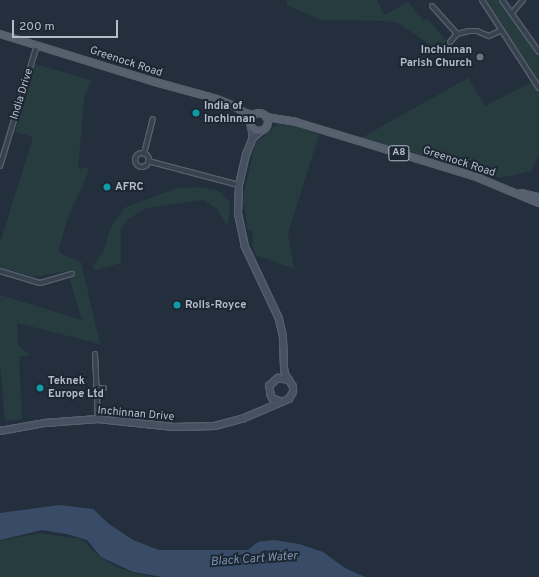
<!DOCTYPE html>
<style>
body{margin:0}
#map{position:relative;width:539px;height:577px;overflow:hidden;background:#242f3e;font-family:Overpass,sans-serif}
div>[style]{position:absolute}
.green>*{inset:0;background:#263c3f}
.water>*{inset:0;background:#394c67}
.roads{filter:drop-shadow(1px 0 #565f6c) drop-shadow(-1px 0 #565f6c) drop-shadow(0 1px #565f6c) drop-shadow(0 -1px #565f6c)}
.street>*{height:4px;margin:-2px;padding:0 2px;transform-origin:2px;border-radius:2px;background:#38414e}
.street>.ring{margin:-2px;padding:0;box-sizing:content-box;background:none;border:4px solid #38414e;border-radius:50%}
.secondary>*{height:5.5px;margin:-2.75px;padding:0 2.75px;transform-origin:2.75px;border-radius:2.75px;background:#465061}
.primary>*{height:6px;margin:-3px;padding:0 3px;transform-origin:3px;border-radius:3px;background:#56606e}
.primary>.ring{margin:-3px;padding:0;box-sizing:content-box;background:none;border:6px solid #56606e;border-radius:50%}
.dots>*{width:11px;height:11px;translate:-50% -50%;box-sizing:border-box;border:2px solid #1d2633;border-radius:50%}
span{translate:-50% -50%;white-space:nowrap;text-align:center;line-height:1.15;-webkit-text-stroke:4px #1d2633;paint-order:stroke}
.shield-label span{padding:1px 3px;background:#1d2633;border:1px solid;border-radius:3px;-webkit-text-stroke-width:0}
.shield-label{font-size:10px;color:#b4bcc9;font-weight:700}
.poi-label{font-size:11px;color:#b4bcc9;font-weight:700}
.right{translate:-100% -50%;text-align:right}
.left{translate:0 -50%;text-align:left}
.street-label{font-size:11px;color:#b4bcc9}
.water-label{font-size:12px;color:#7c92b1;font-style:italic}
.scale{position:absolute;left:12px;top:20px;width:106px;height:18px;box-sizing:border-box;border:2px solid #b4bcc9;border-top:0;padding-left:5px;font-size:12px;line-height:14px;white-space:nowrap;color:#b4bcc9;-webkit-text-stroke:3px #1d2633;paint-order:stroke}
</style>
<div id="map">
<div class="green">
<i style="clip-path:polygon(287px 0,377px 0,384px 15px,408px 2px,424px 21px,427px 18px,446px 41px,443px 53px,398px 23px,386px 21px,321px 20px,287px 5px)"></i>
<i style="clip-path:polygon(486px 0,500px 0,532px 45px,539px 58px,539px 84px)"></i>
<i style="clip-path:polygon(35px 64px,91px 80px,84px 99px,78px 169px,88px 167px,88px 173px,68px 218px,59px 248px,60px 253px,81px 262px,100px 344px,17px 323px,18px 345px,30px 355px,19px 357px,22px 419px,5px 421px,0 362px,0 295px,82px 320px,67px 271px,34px 277px,0 267px,0 243px,33px 137px,15px 132px)"></i>
<i style="clip-path:polygon(468px 78px,485px 106px,532px 82px,539px 94px,539px 154px,532px 171px,500px 178px,361px 138px)"></i>
<i style="clip-path:polygon(279px 123px,289px 123px,319px 135px,288px 233px,294px 269px,256px 255px,252px 245px,253px 241px,252px 230px,248px 230px,243px 198px,255px 144px)"></i>
<i style="clip-path:polygon(198px 187px,219px 191px,230px 202px,228px 227px,217px 209px,204px 200px,146px 208px,127px 220px,121px 229px,121px 263px,96px 270px,92px 267px,104px 251px,110px 229px,124px 208px,177px 188px)"></i>
<i style="clip-path:polygon(39px 533px,81px 539px,100px 557px,117px 567px,133px 573px,153px 577px,0 577px,0 541px)"></i>
</div>
<div class="water">
<i style="clip-path:polygon(60px 505px,93px 509px,109px 524px,133px 540px,159px 550px,248px 550px,258px 542px,274px 540px,299px 544px,323px 552px,345px 568px,365px 577px,162px 577px,133px 572px,101px 557px,87px 540px,67px 534px,42px 530px,0 540px,0 513px)"></i>
</div>
<div class="roads">
<div class="street">
<i style="left:482px;top:0;width:105px;rotate:57.1deg"></i>
<i style="left:502px;top:0;width:64px;rotate:54.6deg"></i>
<i style="left:432px;top:6px;width:38px;rotate:48deg"></i>
<i style="left:512px;top:13px;width:17px;rotate:-50deg"></i>
<i style="left:450px;top:42px;width:11px;rotate:-49deg"></i>
<i style="left:457px;top:34px;width:12px;rotate:-14deg"></i>
<i style="left:469px;top:31px;width:8px"></i>
<i style="left:477px;top:31px;width:13px;rotate:23deg"></i>
<i style="left:489px;top:36px;width:14px;rotate:-25deg"></i>
<i class="ring" style="left:135px;top:153px;width:10px;height:10px"></i>
<i style="left:144px;top:154px;width:36px;rotate:-76deg"></i>
<i style="left:148px;top:161px;width:94px;rotate:14.8deg"></i>
<i style="left:0;top:166px;width:127px;rotate:-73deg"></i>
<i style="left:0;top:271px;width:42px;rotate:16.7deg"></i>
<i style="left:40px;top:283px;width:33px;rotate:-16deg"></i>
<i style="left:95px;top:354px;width:65px;rotate:87.4deg"></i>
<i style="left:97px;top:388px;width:7px"></i>
</div>
<div class="secondary">
<i style="left:252px;top:128px;width:10px;rotate:84deg"></i>
<i style="left:281px;top:402px;width:9px;rotate:-159deg"></i>
<i style="left:273px;top:399px;width:4px;rotate:-124deg"></i>
<i style="left:271px;top:396px;width:10px;rotate:-101deg"></i>
<i style="left:269px;top:386px;width:12px;rotate:-42deg"></i>
<i style="left:278px;top:378px;width:11px;rotate:10deg"></i>
<i style="left:0;top:431px;width:46px;rotate:-10.1deg"></i>
<i style="left:45px;top:423px;width:53px;rotate:-4.3deg"></i>
<i style="left:98px;top:419px;width:76px;rotate:6deg"></i>
<i style="left:174px;top:427px;width:41px;rotate:-1.4deg"></i>
<i style="left:215px;top:426px;width:28px;rotate:-15deg"></i>
<i style="left:242px;top:419px;width:51px;rotate:-23.1deg"></i>
<i style="left:289px;top:399px;width:8px;rotate:-60deg"></i>
<i style="left:293px;top:392px;width:5px;rotate:-90deg"></i>
<i style="left:293px;top:387px;width:15px;rotate:-122deg"></i>
<i style="left:285px;top:374px;width:6px;rotate:-99deg"></i>
<i style="left:284px;top:368px;width:31px;rotate:-92deg"></i>
<i style="left:283px;top:337px;width:18px;rotate:-103deg"></i>
<i style="left:279px;top:319px;width:80px;rotate:-115.3deg"></i>
<i style="left:245px;top:247px;width:34px;rotate:-102deg"></i>
<i style="left:238px;top:214px;width:29px;rotate:-88deg"></i>
<i style="left:239px;top:185px;width:31px;rotate:-77deg"></i>
<i style="left:246px;top:155px;width:18px;rotate:-68deg"></i>
<i style="left:253px;top:138px;width:11px;rotate:-41deg"></i>
</div>
<div class="primary">
<i style="left:0;top:34px;width:162px;rotate:17.2deg"></i>
<i style="left:155px;top:82px;width:64px;rotate:15.3deg"></i>
<i style="left:217px;top:99px;width:18px;rotate:22deg"></i>
<i style="left:234px;top:106px;width:13px;rotate:32deg"></i>
<i style="left:245px;top:113px;width:9px;rotate:13deg"></i>
<i class="ring" style="left:250px;top:113px;width:12px;height:12px"></i>
<i style="left:266px;top:117px;width:30px;rotate:9deg"></i>
<i style="left:296px;top:122px;width:186px;rotate:16.9deg"></i>
<i style="left:474px;top:176px;width:70px;rotate:22.6deg"></i>
<i style="left:521px;top:193px;width:18px;rotate:13deg"></i>
</div>
</div>
<div class="dots">
<i style="left:480px;top:57px;background:#6b7280"></i>
<i style="left:196px;top:113px;background:#0f9aa8"></i>
<i style="left:107px;top:187px;background:#0f9aa8"></i>
<i style="left:177px;top:305px;background:#0f9aa8"></i>
<i style="left:40px;top:388px;background:#0f9aa8"></i>
</div>
<div class="shield-label">
<span style="left:399px;top:153px">A8</span>
</div>
<div class="poi-label">
<span class="right" style="left:472px;top:57px">Inchinnan<br>Parish Church</span>
<span class="left" style="left:204px;top:113px">India of<br>Inchinnan</span>
<span class="left" style="left:115px;top:187px">AFRC</span>
<span class="left" style="left:185px;top:305px">Rolls-Royce</span>
<span class="left" style="left:48px;top:388px">Teknek<br>Europe Ltd</span>
</div>
<div class="street-label">
<span style="left:126px;top:62px;rotate:18deg">Greenock Road</span>
<span style="left:22px;top:94px;rotate:-73deg">India Drive</span>
<span style="left:459px;top:162px;rotate:18deg">Greenock Road</span>
<span style="left:136px;top:414px;rotate:5deg">Inchinnan Drive</span>
</div>
<div class="water-label">
<span style="left:254px;top:560px;rotate:-4deg">Black Cart Water</span>
</div>
<div class="scale">200 m</div>
</div>
